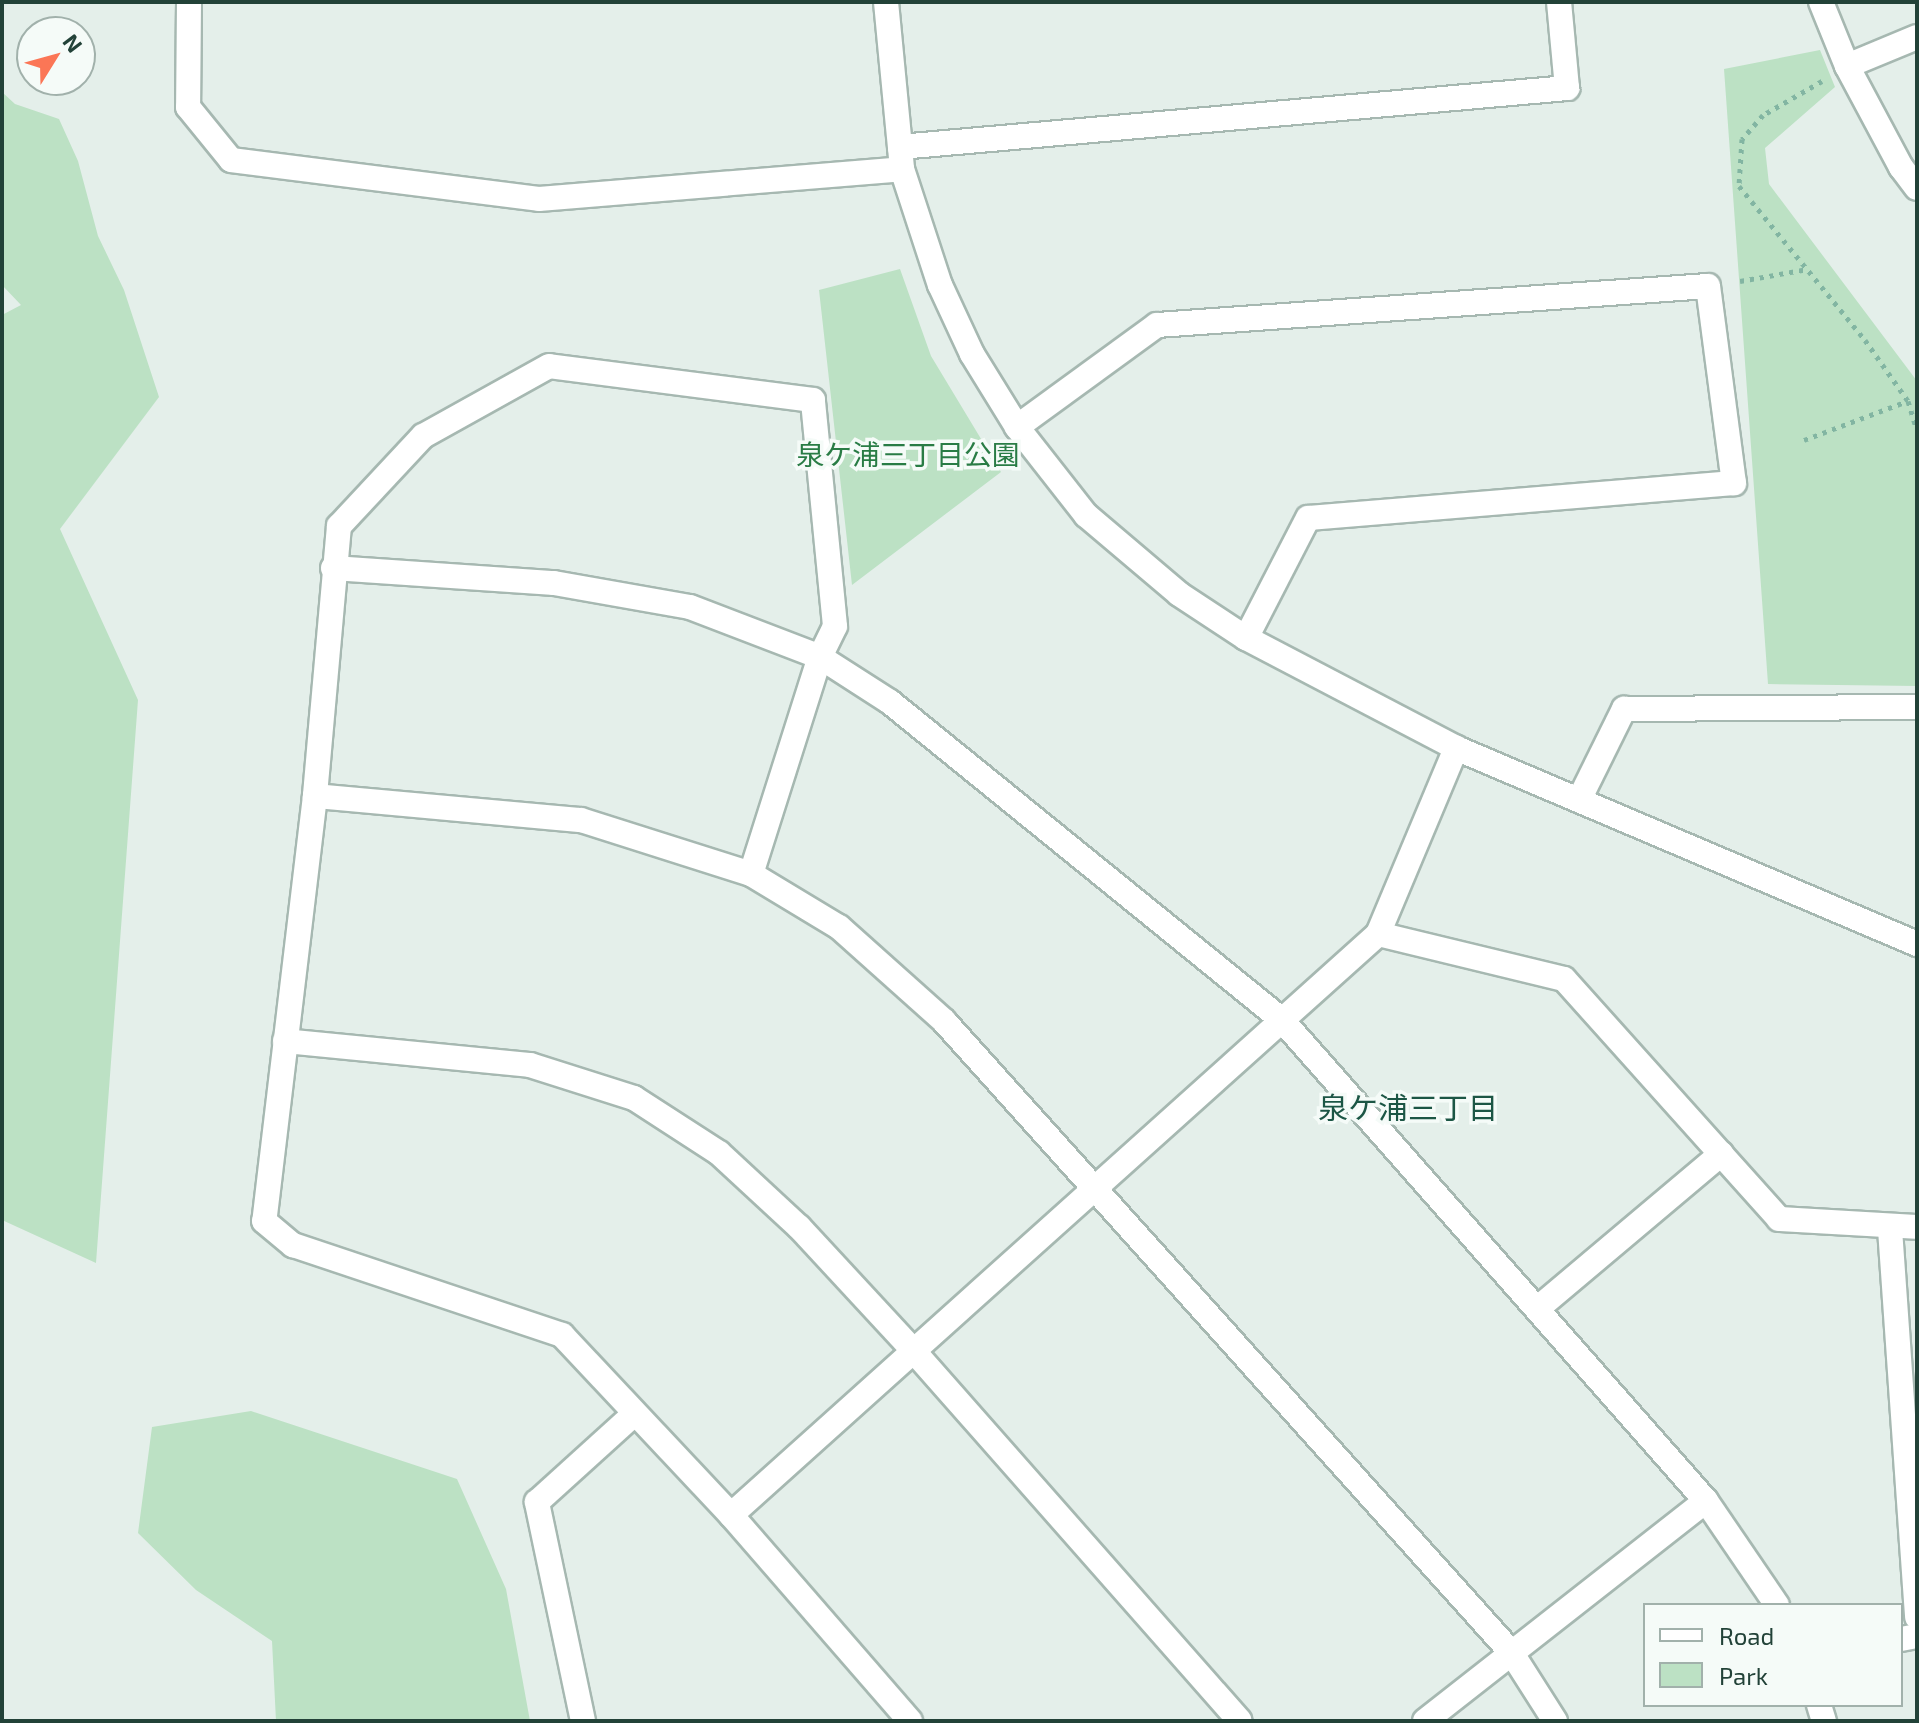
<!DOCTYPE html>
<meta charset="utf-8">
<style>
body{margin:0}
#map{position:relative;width:1919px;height:1723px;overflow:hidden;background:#e4efea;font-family:"Exo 2","Noto Sans JP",sans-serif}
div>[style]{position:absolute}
.green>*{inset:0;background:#bce1c4}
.path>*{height:5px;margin-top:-2.5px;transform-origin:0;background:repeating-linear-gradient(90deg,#82b5a2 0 4px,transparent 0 10px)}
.roads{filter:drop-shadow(2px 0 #a6b8b1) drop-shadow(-2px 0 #a6b8b1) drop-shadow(0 2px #a6b8b1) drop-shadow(0 -2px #a6b8b1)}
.minor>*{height:24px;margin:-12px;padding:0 12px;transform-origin:12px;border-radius:12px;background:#fff}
.tertiary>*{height:24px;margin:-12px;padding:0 12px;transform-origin:12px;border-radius:12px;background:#fff}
span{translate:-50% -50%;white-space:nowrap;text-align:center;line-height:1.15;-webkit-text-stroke:7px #f5fbf8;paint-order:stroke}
.park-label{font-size:28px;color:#297c45}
.neighbourhood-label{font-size:30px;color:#1c5645}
.frame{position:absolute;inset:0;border:4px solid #224238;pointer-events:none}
.legend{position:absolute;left:1643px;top:1603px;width:260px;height:104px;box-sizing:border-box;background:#f5fbf8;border:2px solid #a1b1ab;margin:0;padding:10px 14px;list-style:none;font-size:24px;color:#224238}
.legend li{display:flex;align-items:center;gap:16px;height:40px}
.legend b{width:40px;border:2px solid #a1b1ab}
.north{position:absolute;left:16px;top:16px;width:80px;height:80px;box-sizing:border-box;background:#f5fbf8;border:2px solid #a1b1ab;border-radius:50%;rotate:53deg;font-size:22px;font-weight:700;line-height:32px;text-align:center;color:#224238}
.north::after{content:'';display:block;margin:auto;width:28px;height:36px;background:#fb7656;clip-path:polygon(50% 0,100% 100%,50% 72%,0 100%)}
</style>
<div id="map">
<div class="green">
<i style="clip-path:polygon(1820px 50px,1835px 87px,1765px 148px,1769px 184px,1917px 381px,1917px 686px,1768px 684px,1724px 69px)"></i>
<i style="clip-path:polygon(2px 92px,15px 104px,59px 119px,78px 161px,98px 236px,124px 290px,159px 397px,60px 529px,138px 700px,96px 1263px,2px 1220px,2px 315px,21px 305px,2px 285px)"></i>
<i style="clip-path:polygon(900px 269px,931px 356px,1001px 472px,852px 585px,819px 290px)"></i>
<i style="clip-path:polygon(251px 1411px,457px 1479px,506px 1589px,530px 1721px,276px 1721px,272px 1641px,196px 1590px,138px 1533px,152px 1427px)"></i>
</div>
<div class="path">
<i style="left:1822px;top:81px;width:68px;rotate:150deg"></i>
<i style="left:1763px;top:115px;width:32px;rotate:131deg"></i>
<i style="left:1742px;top:139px;width:47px;rotate:93.7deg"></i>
<i style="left:1739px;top:186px;width:199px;rotate:50.7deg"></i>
<i style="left:1865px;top:340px;width:75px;rotate:54.8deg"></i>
<i style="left:1908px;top:401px;width:30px;rotate:73deg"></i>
<i style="left:1740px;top:281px;width:69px;rotate:-10deg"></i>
<i style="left:1804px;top:440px;width:111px;rotate:-20.6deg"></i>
</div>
<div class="roads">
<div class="minor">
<i style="left:189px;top:2px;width:105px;rotate:90.5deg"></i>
<i style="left:188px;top:107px;width:68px;rotate:50.9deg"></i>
<i style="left:231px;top:160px;width:310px;rotate:7.2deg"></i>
<i style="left:539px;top:199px;width:364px;rotate:-4.7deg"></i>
<i style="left:1821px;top:2px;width:69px;rotate:67.9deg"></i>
<i style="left:1847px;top:66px;width:115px;rotate:61.9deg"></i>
<i style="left:1901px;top:167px;width:26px;rotate:53deg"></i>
<i style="left:1847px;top:66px;width:76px;rotate:-22.5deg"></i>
<i style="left:900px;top:147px;width:670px;rotate:-5.05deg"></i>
<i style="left:1567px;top:88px;width:86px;rotate:-95.3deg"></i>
<i style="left:1017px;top:427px;width:173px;rotate:-36.1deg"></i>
<i style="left:1157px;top:325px;width:552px;rotate:-4.05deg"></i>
<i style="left:1708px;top:286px;width:199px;rotate:82.5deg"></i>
<i style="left:1734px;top:483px;width:427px;rotate:175.3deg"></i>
<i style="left:1308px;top:518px;width:135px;rotate:117.3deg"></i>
<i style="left:333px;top:568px;width:222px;rotate:3.9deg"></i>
<i style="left:554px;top:583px;width:138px;rotate:10deg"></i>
<i style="left:690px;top:607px;width:139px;rotate:21deg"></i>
<i style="left:820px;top:657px;width:83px;rotate:32.7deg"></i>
<i style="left:890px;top:702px;width:505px;rotate:39.05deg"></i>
<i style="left:1282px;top:1020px;width:641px;rotate:48.6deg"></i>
<i style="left:1706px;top:1501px;width:126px;rotate:55.7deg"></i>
<i style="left:315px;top:796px;width:267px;rotate:5.2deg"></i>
<i style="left:581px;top:820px;width:178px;rotate:17.6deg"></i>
<i style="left:751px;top:874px;width:103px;rotate:31.1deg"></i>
<i style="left:839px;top:927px;width:141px;rotate:41.8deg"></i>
<i style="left:944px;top:1021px;width:848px;rotate:48.06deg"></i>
<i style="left:1511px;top:1652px;width:82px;rotate:57.5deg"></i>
<i style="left:1579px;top:800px;width:102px;rotate:-63.7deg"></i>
<i style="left:1624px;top:709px;width:293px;rotate:-0.4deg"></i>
<i style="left:751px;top:874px;width:228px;rotate:-72.4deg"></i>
<i style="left:820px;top:657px;width:34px;rotate:-64deg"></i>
<i style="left:835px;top:626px;width:227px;rotate:-95.6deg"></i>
<i style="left:813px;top:400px;width:266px;rotate:-172.7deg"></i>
<i style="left:549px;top:366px;width:144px;rotate:150.9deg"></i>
<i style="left:423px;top:436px;width:123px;rotate:133deg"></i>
<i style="left:339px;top:526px;width:271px;rotate:95.1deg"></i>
<i style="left:315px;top:796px;width:428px;rotate:96.8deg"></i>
<i style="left:264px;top:1221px;width:38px;rotate:40deg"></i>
<i style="left:293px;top:1245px;width:284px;rotate:18.5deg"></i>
<i style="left:562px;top:1335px;width:247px;rotate:46.8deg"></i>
<i style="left:731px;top:1515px;width:273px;rotate:49deg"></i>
<i style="left:1378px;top:934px;width:191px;rotate:13.6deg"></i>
<i style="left:1564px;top:979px;width:322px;rotate:48.1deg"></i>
<i style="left:1779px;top:1219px;width:138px;rotate:3.3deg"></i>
<i style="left:285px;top:1041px;width:246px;rotate:5.6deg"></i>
<i style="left:530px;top:1065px;width:109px;rotate:17.6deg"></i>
<i style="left:634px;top:1098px;width:101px;rotate:32.9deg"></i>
<i style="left:719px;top:1153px;width:109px;rotate:42.8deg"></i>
<i style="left:799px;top:1227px;width:165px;rotate:47.2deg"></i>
<i style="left:911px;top:1348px;width:497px;rotate:48.6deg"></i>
<i style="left:1890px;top:1229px;width:389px;rotate:86deg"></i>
<i style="left:1537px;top:1309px;width:241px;rotate:-40.1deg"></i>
<i style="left:731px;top:1515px;width:870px;rotate:-41.92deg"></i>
<i style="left:1378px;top:934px;width:202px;rotate:-67.2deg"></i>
<i style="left:1901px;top:1639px;width:16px;rotate:-11deg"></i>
<i style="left:1819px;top:1705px;width:17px;rotate:73deg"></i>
<i style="left:583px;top:1721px;width:224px;rotate:-101.9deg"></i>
<i style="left:537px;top:1502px;width:132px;rotate:-42.2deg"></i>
<i style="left:1425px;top:1721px;width:357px;rotate:-38.1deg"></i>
</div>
<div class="tertiary">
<i style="left:886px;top:2px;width:168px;rotate:84.5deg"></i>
<i style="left:902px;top:169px;width:122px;rotate:71.9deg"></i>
<i style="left:940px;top:285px;width:76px;rotate:65.1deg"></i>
<i style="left:972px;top:354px;width:86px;rotate:58.3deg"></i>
<i style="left:1017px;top:427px;width:112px;rotate:51.9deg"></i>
<i style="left:1086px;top:515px;width:122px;rotate:40.3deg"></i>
<i style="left:1179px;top:594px;width:80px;rotate:33.3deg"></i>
<i style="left:1246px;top:638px;width:237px;rotate:27.6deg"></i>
<i style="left:1456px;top:748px;width:501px;rotate:23.03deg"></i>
</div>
</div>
<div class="park-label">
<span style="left:908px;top:454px">泉ケ浦三丁目公園</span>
</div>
<div class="neighbourhood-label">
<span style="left:1408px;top:1107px">泉ケ浦三丁目</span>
</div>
<div class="frame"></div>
<ul class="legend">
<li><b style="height:10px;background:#fff"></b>Road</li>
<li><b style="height:22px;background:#bce1c4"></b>Park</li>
</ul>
<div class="north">N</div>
</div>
